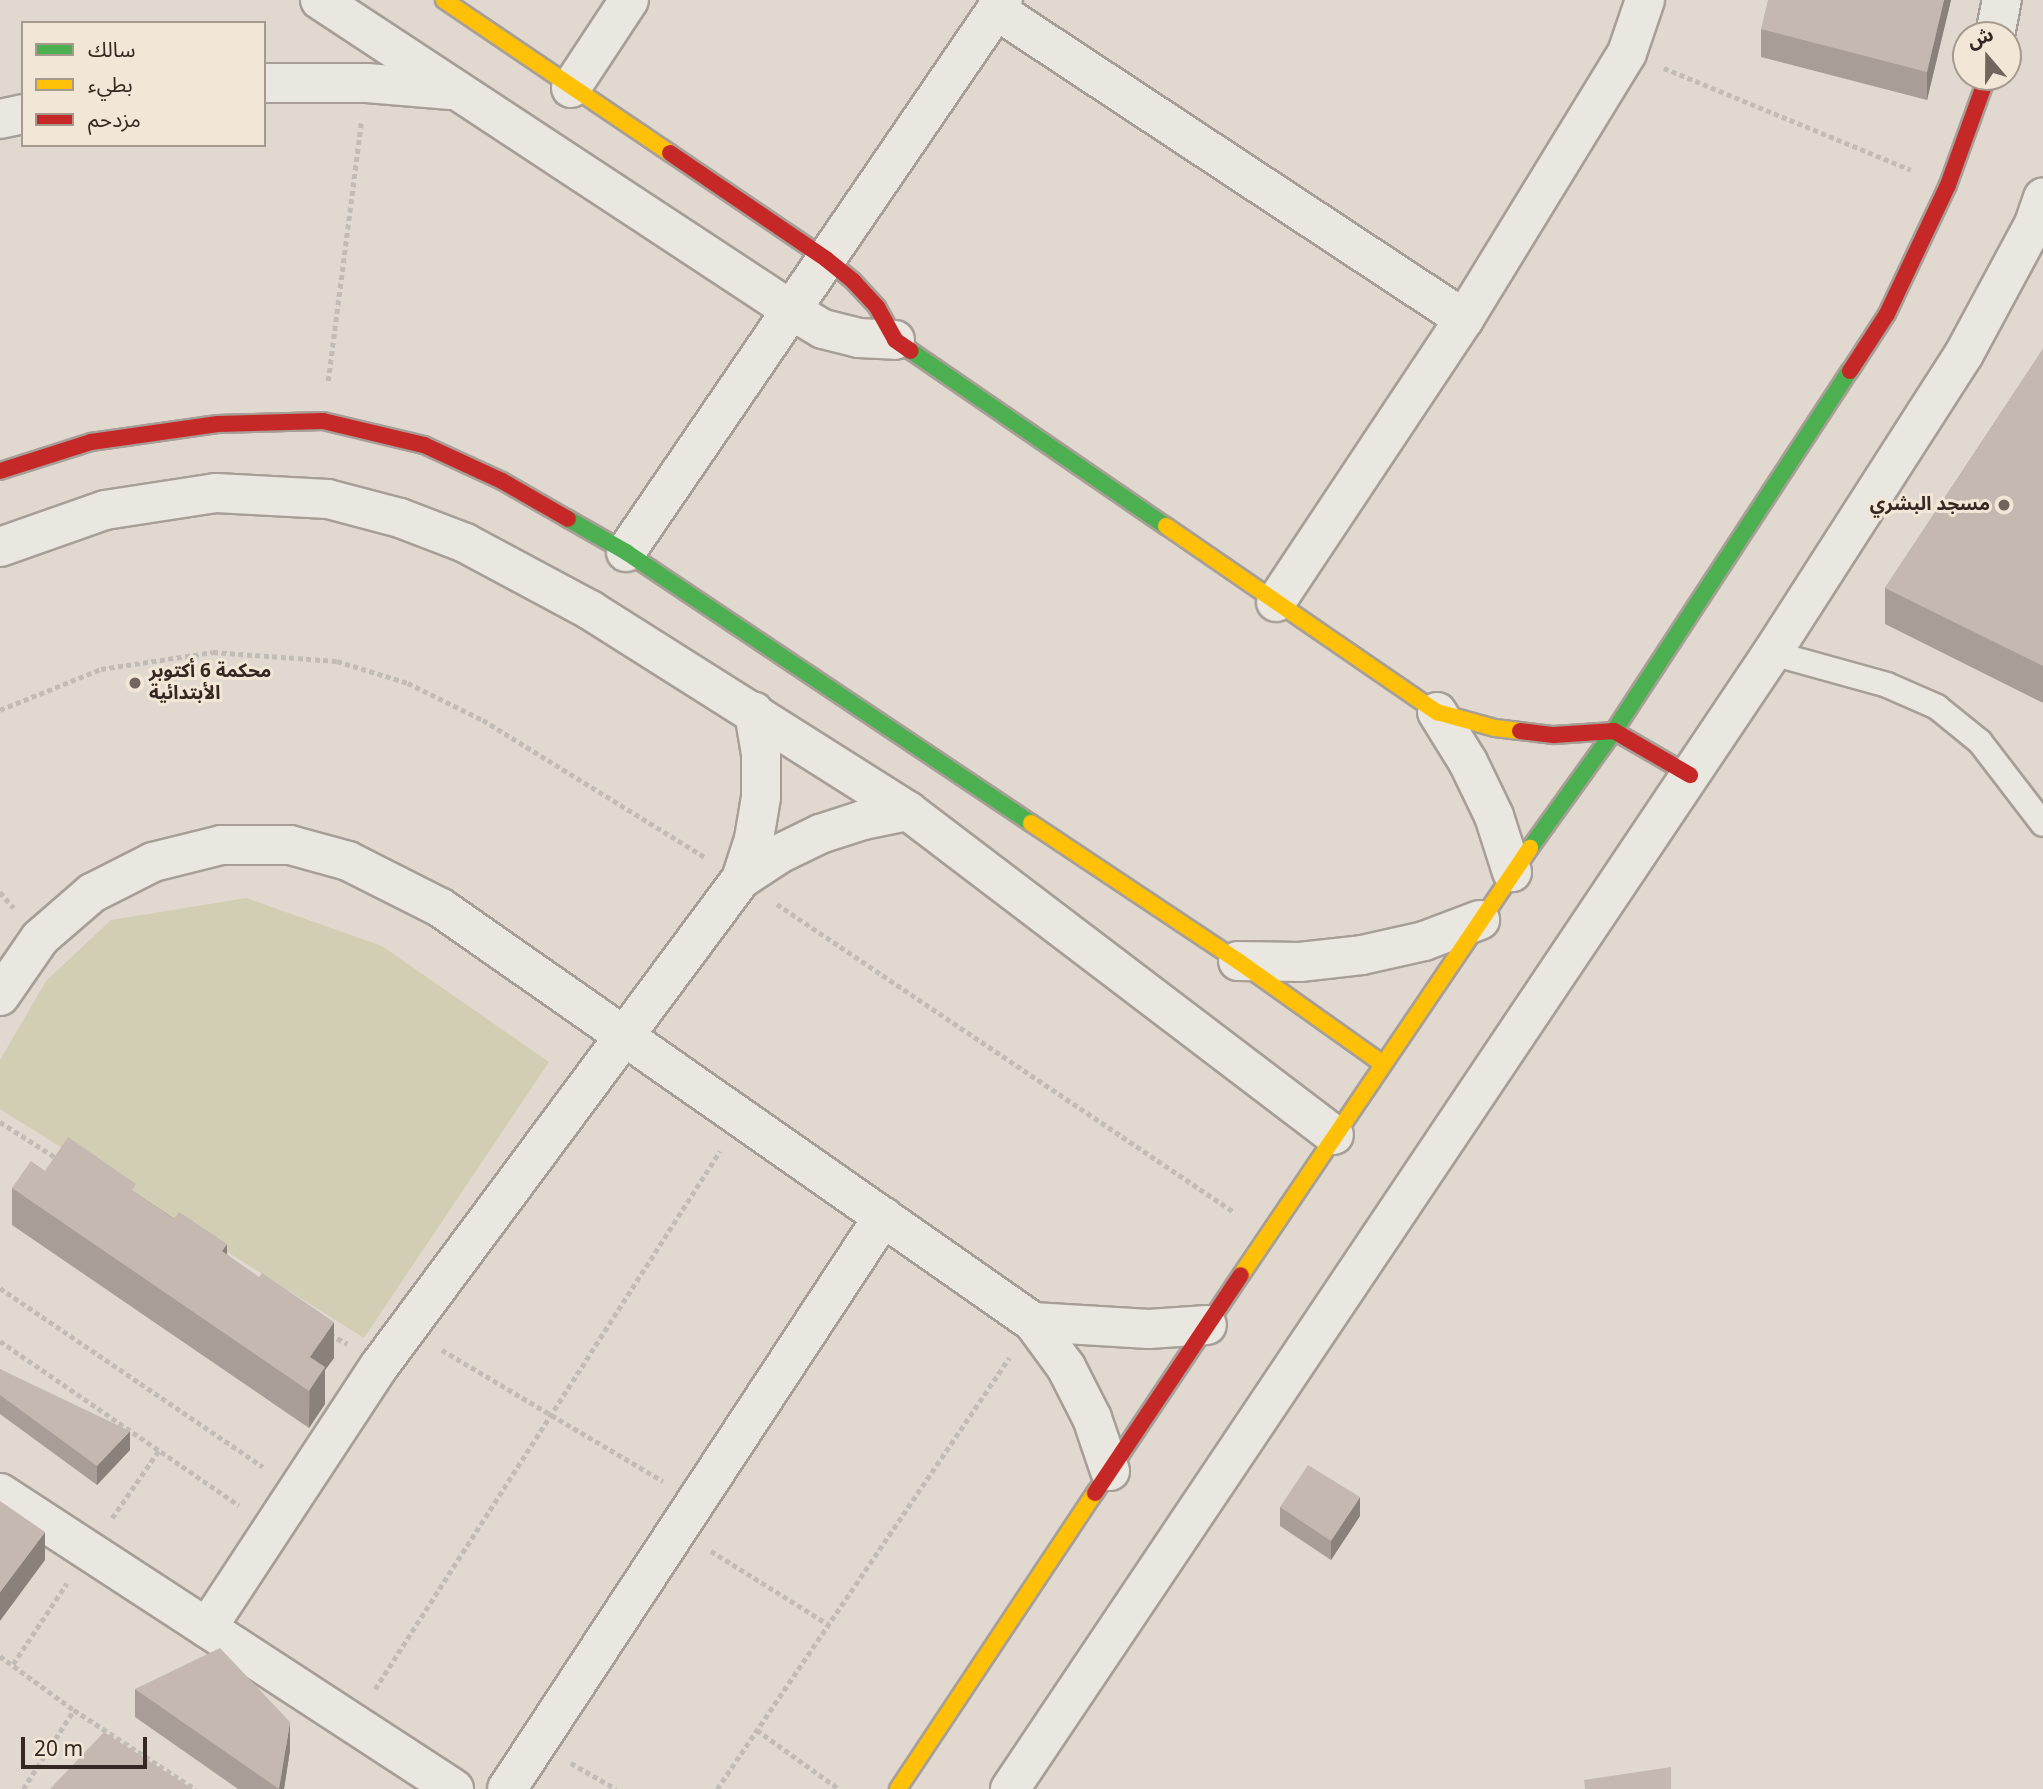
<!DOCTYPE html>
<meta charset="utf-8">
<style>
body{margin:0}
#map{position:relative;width:2043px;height:1789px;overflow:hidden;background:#e1d9cf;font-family:Georgia,"Noto Sans Arabic",serif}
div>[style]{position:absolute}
.green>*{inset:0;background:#d2ceb3}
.path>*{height:4.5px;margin-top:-2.25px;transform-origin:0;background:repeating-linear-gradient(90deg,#c2bcb6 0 5px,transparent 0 8.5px)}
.roads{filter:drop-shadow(2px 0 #a79f97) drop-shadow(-2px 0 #a79f97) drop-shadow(0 2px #a79f97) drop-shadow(0 -2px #a79f97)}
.lane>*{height:24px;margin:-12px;padding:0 12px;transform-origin:12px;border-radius:12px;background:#eae6e0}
.street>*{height:38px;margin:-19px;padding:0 19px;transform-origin:19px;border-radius:19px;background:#eae6e0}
.fast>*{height:16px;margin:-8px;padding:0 8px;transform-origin:8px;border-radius:8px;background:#4caf50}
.slow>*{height:16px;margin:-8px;padding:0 8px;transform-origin:8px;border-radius:8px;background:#ffc107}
.jam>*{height:16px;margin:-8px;padding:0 8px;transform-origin:8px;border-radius:8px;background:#c62828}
.wall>*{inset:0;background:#a99e97}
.shaded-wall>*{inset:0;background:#8a817b}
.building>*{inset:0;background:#c5b8b0}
.dots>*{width:19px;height:19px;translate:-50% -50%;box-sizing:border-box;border:4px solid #f2e6d6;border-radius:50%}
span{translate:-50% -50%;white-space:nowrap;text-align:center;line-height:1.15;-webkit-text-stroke:6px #f2e6d6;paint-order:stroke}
.poi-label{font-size:19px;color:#352721;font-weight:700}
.right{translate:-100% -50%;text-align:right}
.left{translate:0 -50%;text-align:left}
.legend{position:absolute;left:21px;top:21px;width:245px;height:126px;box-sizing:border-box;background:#f2e6d6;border:2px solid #a69a8e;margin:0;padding:9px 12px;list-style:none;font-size:21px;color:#352721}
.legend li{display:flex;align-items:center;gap:14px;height:35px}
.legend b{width:35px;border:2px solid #a69a8e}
.north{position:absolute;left:1952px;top:21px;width:70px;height:70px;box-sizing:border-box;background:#f2e6d6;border:2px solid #a69a8e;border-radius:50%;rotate:340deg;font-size:19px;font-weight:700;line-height:28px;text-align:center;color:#352721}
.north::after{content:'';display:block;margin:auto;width:24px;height:32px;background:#71655e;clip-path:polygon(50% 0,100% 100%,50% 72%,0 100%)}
.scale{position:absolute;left:21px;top:1737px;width:126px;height:32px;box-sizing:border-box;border:4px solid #352721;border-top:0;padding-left:9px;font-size:21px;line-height:24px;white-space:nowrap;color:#352721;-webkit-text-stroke:5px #f2e6d6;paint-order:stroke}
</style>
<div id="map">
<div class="green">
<i style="clip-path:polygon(246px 898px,382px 946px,549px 1062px,364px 1338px,0 1109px,0 1060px,46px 981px,111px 920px)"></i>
</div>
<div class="path">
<i style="left:1664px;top:68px;width:267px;rotate:22.4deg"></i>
<i style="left:328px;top:381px;width:260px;rotate:-82.7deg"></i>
<i style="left:0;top:710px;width:109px;rotate:-22.1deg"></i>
<i style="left:101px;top:669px;width:113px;rotate:-8.6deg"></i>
<i style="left:213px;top:652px;width:124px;rotate:4.2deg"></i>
<i style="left:337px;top:661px;width:74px;rotate:17.2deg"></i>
<i style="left:408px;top:683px;width:84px;rotate:26.3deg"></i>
<i style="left:483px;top:720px;width:261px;rotate:31.7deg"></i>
<i style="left:0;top:892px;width:21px;rotate:49deg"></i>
<i style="left:777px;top:904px;width:551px;rotate:33.98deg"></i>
<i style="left:0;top:1122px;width:69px;rotate:32.5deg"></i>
<i style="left:0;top:1288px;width:318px;rotate:34.2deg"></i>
<i style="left:330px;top:1334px;width:20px;rotate:30deg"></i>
<i style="left:0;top:1341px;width:290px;rotate:34.5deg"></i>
<i style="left:442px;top:1350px;width:257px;rotate:30.7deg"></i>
<i style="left:112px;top:1518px;width:83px;rotate:-55.3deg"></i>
<i style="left:711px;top:1551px;width:138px;rotate:32deg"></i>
<i style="left:0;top:1656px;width:92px;rotate:36.1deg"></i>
<i style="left:74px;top:1710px;width:145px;rotate:33.1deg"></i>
<i style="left:13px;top:1664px;width:97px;rotate:-56.3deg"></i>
<i style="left:375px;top:1689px;width:639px;rotate:-57.33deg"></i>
<i style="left:757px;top:1730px;width:101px;rotate:35.7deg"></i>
<i style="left:571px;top:1763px;width:52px;rotate:30deg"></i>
<i style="left:23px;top:1789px;width:94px;rotate:-57.2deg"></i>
<i style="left:717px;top:1789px;width:521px;rotate:-55.88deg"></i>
</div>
<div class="roads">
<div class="lane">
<i style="left:1772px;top:653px;width:119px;rotate:15.5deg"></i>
<i style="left:1887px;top:685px;width:55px;rotate:23.7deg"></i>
<i style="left:1937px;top:707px;width:55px;rotate:39.1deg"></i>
<i style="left:1980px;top:742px;width:103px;rotate:52.5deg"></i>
</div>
<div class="street">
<i style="left:320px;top:0;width:564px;rotate:33.35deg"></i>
<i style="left:791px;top:310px;width:37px;rotate:31deg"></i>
<i style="left:823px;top:329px;width:37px;rotate:14deg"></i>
<i style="left:859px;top:338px;width:36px;rotate:3deg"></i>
<i style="left:996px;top:10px;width:561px;rotate:33.44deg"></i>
<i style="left:1995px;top:35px;width:36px;rotate:-79deg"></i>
<i style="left:264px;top:83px;width:103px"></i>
<i style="left:367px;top:83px;width:84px;rotate:4.8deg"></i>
<i style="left:571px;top:88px;width:105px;rotate:-56.6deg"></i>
<i style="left:0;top:119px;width:24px;rotate:-12deg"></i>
<i style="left:0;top:547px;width:111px;rotate:-19.4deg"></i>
<i style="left:105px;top:510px;width:112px;rotate:-8.7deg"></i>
<i style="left:216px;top:493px;width:112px;rotate:3.1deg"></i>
<i style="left:328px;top:499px;width:74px;rotate:14.8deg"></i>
<i style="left:400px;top:518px;width:70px;rotate:21deg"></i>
<i style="left:465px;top:543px;width:142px;rotate:28.2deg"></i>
<i style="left:590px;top:610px;width:376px;rotate:32.3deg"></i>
<i style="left:908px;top:811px;width:535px;rotate:37.26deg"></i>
<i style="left:626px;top:552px;width:668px;rotate:-55.67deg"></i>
<i style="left:1276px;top:602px;width:340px;rotate:-56.4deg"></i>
<i style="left:1464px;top:319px;width:312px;rotate:-58.5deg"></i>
<i style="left:1627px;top:53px;width:56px;rotate:-71.2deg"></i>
<i style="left:1437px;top:712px;width:59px;rotate:58.2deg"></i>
<i style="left:1468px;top:762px;width:60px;rotate:64.3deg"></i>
<i style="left:1494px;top:816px;width:59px;rotate:72.2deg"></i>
<i style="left:741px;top:879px;width:45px;rotate:-33.3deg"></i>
<i style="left:779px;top:854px;width:46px;rotate:-26deg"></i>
<i style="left:820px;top:834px;width:45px;rotate:-18deg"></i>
<i style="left:863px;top:820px;width:46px;rotate:-11.3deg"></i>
<i style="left:1238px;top:961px;width:62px;rotate:0.9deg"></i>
<i style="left:1300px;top:962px;width:62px;rotate:-6.4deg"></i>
<i style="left:1362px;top:955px;width:64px;rotate:-12.7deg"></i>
<i style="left:1424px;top:941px;width:60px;rotate:-20.6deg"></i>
<i style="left:0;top:996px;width:70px;rotate:-55.4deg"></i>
<i style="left:40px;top:938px;width:69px;rotate:-40.9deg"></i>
<i style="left:92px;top:893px;width:68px;rotate:-26.9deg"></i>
<i style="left:153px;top:862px;width:70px;rotate:-14deg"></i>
<i style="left:221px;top:845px;width:69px"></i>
<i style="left:290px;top:845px;width:60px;rotate:15.4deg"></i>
<i style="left:348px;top:861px;width:104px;rotate:26.8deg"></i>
<i style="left:441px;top:908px;width:722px;rotate:34.97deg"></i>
<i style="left:1033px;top:1322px;width:56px;rotate:53.7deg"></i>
<i style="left:1066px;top:1367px;width:57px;rotate:63deg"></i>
<i style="left:1092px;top:1418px;width:56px;rotate:71.2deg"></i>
<i style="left:1033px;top:1322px;width:116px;rotate:3.5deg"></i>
<i style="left:1149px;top:1329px;width:58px;rotate:-3.9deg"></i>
<i style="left:0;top:1493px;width:542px;rotate:33.1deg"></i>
<i style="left:207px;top:1628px;width:315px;rotate:-56.7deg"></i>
<i style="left:380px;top:1365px;width:605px;rotate:-53.4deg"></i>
<i style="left:741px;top:879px;width:42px;rotate:-72deg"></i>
<i style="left:754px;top:839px;width:43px;rotate:-80.5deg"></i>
<i style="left:761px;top:797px;width:43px;rotate:-90deg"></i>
<i style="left:761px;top:754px;width:43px;rotate:-99.5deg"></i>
<i style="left:507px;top:1789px;width:685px;rotate:-56.68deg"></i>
<i style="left:1010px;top:1789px;width:1368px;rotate:-56.15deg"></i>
<i style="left:1772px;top:653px;width:355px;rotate:-57.3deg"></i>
<i style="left:1964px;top:354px;width:148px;rotate:-61.7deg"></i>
<i style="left:2034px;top:224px;width:28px;rotate:-71deg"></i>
</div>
<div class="fast">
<i style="left:911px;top:351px;width:309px;rotate:34.5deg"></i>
<i style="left:568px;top:519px;width:67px;rotate:29.6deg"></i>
<i style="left:626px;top:552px;width:487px;rotate:33.8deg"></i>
<i style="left:1530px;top:848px;width:144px;rotate:-54.3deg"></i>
<i style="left:1614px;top:731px;width:430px;rotate:-56.8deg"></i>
</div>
<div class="slow">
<i style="left:444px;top:0;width:273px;rotate:34.1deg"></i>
<i style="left:1166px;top:526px;width:329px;rotate:34.5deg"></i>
<i style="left:1437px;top:712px;width:60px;rotate:15.4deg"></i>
<i style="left:1495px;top:728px;width:25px;rotate:7deg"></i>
<i style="left:1031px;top:823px;width:249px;rotate:33.7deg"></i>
<i style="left:1238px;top:961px;width:178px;rotate:35.4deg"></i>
<i style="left:1241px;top:1275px;width:516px;rotate:-55.91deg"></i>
<i style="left:898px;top:1789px;width:356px;rotate:-56.4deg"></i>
</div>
<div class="jam">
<i style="left:670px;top:153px;width:189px;rotate:34.2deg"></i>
<i style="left:826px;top:259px;width:35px;rotate:39deg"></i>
<i style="left:853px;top:281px;width:35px;rotate:47deg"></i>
<i style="left:877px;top:307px;width:38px;rotate:61deg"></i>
<i style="left:895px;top:340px;width:19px;rotate:35deg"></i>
<i style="left:1850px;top:371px;width:68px;rotate:-57deg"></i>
<i style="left:1887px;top:314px;width:143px;rotate:-64.7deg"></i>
<i style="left:1948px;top:185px;width:115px;rotate:-70.1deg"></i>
<i style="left:0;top:471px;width:96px;rotate:-17.7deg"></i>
<i style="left:91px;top:442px;width:128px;rotate:-8.1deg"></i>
<i style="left:218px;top:424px;width:105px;rotate:-1.6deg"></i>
<i style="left:323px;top:421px;width:104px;rotate:13.4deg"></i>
<i style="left:424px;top:445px;width:86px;rotate:24.8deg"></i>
<i style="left:502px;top:481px;width:76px;rotate:29.9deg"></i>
<i style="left:1520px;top:731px;width:34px;rotate:7deg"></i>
<i style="left:1554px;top:735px;width:60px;rotate:-3.8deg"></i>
<i style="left:1614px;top:731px;width:88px;rotate:30.1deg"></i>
<i style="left:1095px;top:1493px;width:262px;rotate:-56.2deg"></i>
</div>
</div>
<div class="wall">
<i style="clip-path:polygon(1951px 0,1927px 100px,1761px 57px,1761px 29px)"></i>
<i style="clip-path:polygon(2043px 349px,2043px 703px,1885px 624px,1885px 588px)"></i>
<i style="clip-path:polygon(12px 1188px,136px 1193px,227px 1254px,334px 1358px,325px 1370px,325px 1404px,309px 1428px,12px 1225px)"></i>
<i style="clip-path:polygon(0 1369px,130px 1450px,97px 1485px,0 1414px)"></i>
<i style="clip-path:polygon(1280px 1507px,1360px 1516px,1331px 1560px,1280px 1526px)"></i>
<i style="clip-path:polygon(135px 1689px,290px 1750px,284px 1789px,238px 1789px,135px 1717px)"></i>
</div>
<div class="shaded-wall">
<i style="clip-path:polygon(1944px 0,1951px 0,1927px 100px,1927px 72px)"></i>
<i style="clip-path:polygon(227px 1244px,227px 1281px,222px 1251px)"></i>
<i style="clip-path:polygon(334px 1322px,334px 1358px,325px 1370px,325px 1404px,309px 1428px,310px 1357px)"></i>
<i style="clip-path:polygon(130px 1431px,130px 1450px,97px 1485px,97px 1466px)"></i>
<i style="clip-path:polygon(1360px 1497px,1360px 1516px,1331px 1560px,1331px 1541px)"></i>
<i style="clip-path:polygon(45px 1532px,45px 1560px,0 1621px,0 1592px)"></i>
<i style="clip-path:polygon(290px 1722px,290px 1750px,284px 1789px,279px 1789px)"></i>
</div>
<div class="building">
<i style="clip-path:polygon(1768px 0,1944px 0,1927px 72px,1761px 29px)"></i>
<i style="clip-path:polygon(2043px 349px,2043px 666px,1885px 588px)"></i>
<i style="clip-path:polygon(68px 1137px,136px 1184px,132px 1190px,174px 1219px,179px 1212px,227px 1244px,222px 1251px,259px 1277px,262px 1273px,334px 1322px,310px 1357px,325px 1367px,309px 1391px,12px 1188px,31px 1161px,45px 1171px)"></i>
<i style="clip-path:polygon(0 1369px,130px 1431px,97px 1466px,0 1395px)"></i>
<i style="clip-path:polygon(1308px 1465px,1360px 1497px,1331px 1541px,1280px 1507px)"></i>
<i style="clip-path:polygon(0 1501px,45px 1532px,0 1592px)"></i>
<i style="clip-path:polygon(220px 1648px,290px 1722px,279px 1789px,135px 1689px)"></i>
<i style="clip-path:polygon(104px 1732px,193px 1789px,50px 1789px)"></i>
<i style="clip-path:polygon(1671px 1767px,1671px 1789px,1585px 1789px,1584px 1780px)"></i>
</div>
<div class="dots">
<i style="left:2004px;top:505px;background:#71655e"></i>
<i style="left:135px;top:683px;background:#71655e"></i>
</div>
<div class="poi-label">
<span class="right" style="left:1990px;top:505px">مسجد البشري</span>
<span class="left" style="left:149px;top:683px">محكمة 6 أكتوبر<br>الأبتدائية</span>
</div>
<ul class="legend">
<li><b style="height:9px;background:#4caf50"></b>سالك</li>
<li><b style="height:9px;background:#ffc107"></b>بطيء</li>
<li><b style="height:9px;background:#c62828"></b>مزدحم</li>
</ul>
<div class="north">ش</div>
<div class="scale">20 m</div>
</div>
